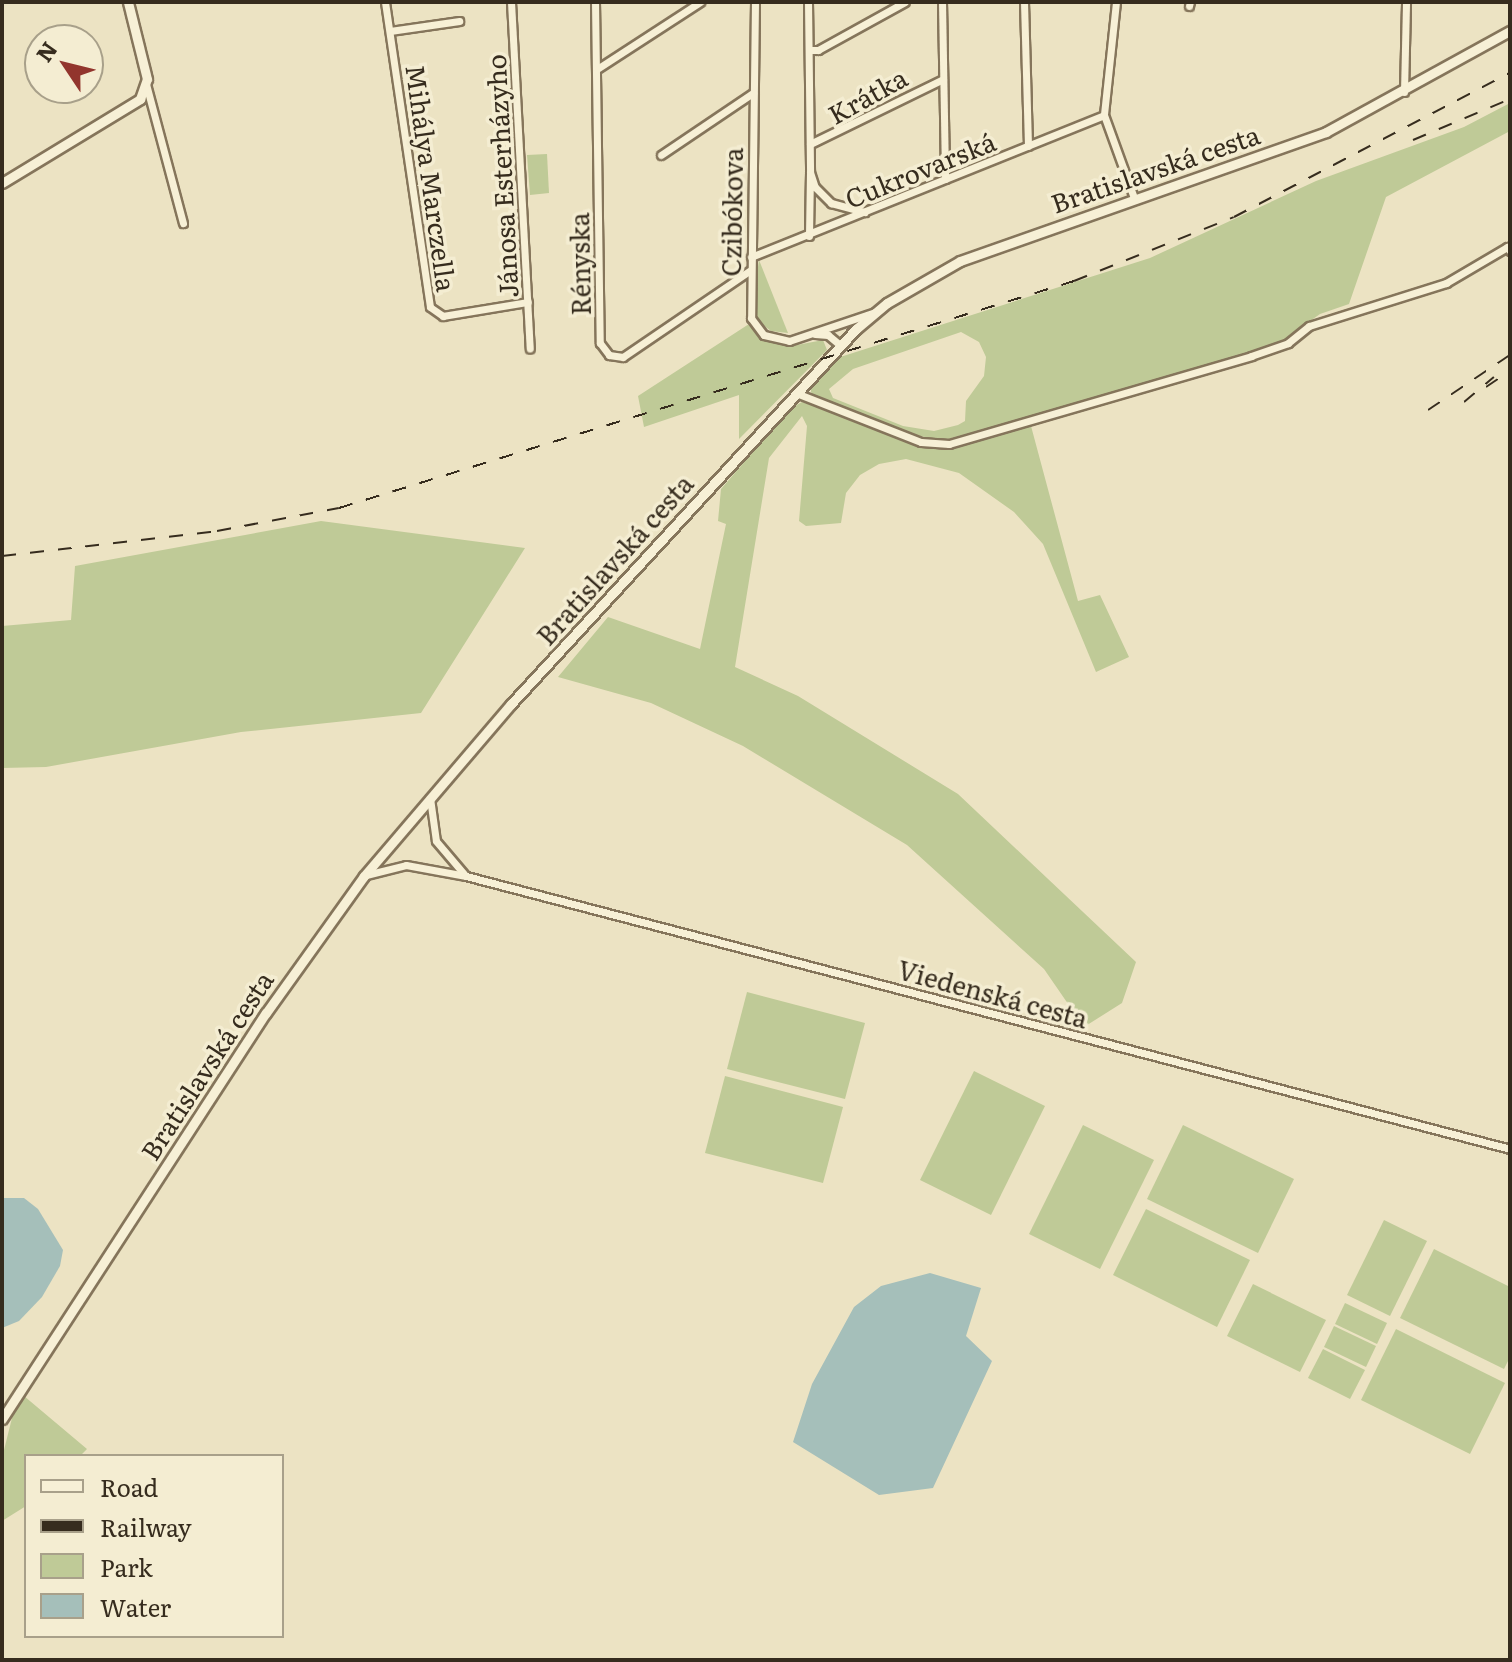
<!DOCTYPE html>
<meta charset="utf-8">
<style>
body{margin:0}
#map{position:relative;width:1512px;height:1662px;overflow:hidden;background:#ece3c3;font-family:Literata,serif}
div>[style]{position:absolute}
.green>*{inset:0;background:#bfca97}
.water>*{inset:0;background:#a5bfba}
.roads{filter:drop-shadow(2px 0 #85755b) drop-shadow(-2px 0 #85755b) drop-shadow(0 2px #85755b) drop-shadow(0 -2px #85755b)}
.minor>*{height:7px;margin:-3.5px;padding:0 3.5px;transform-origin:3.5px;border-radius:3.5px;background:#f7f0d6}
.tertiary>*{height:9px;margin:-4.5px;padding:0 4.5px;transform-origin:4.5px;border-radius:4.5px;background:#f7f0d6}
.rail>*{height:2px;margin-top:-1px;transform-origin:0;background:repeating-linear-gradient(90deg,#362c1e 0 14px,transparent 0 28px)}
span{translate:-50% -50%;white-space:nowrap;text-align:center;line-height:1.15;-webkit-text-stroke:7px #f4edd2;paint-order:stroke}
.street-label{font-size:26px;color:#362c1e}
.frame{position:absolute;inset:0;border:4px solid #362c1e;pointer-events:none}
.legend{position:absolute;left:24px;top:1454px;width:260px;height:184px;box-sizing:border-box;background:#f4edd2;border:2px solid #a8a08a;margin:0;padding:10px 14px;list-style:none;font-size:24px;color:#362c1e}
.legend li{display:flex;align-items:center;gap:16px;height:40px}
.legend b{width:40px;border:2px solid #a8a08a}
.north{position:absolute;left:24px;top:24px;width:80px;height:80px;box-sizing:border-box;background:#f4edd2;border:2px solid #a8a08a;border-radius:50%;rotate:305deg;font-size:22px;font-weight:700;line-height:32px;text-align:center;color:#362c1e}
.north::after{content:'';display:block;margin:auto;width:28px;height:36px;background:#92352d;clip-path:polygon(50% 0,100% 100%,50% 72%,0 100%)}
</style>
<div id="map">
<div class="green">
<i style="clip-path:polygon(evenodd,1510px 103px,1510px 131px,1386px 197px,1349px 304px,1320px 314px,1271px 349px,941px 441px,900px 431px,815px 399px,811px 392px,811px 384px,834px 359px,1150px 258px,1316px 181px,1464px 127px,1510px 103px,961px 332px,979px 342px,986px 357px,984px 376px,966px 401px,965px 421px,958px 425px,934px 431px,903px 426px,833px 398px,829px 389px,853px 369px,961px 332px)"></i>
<i style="clip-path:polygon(547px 154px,549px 193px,530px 195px,527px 155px)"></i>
<i style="clip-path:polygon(759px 260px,788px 333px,771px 331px,759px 322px,753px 300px)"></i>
<i style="clip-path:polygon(749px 324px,767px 341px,792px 346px,823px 340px,827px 350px,739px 439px,739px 395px,644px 427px,638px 396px)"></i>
<i style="clip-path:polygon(802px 402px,934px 448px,1031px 426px,1078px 601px,1100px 595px,1129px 657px,1096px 672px,1043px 544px,1014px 512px,959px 473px,906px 459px,879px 464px,860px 475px,846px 493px,841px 523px,806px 526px,799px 521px,807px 426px,802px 416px,769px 458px,735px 667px,798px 696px,958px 794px,1136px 962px,1122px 1003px,1084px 1027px,1044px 969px,907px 845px,743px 746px,651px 703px,558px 677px,608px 617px,700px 649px,726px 524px,718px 521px,721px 489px,791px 408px)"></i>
<i style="clip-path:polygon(321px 521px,525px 548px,421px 713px,241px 732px,46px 767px,2px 768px,2px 626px,71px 620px,75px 566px)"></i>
<i style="clip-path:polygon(747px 992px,865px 1023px,845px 1099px,727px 1069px)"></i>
<i style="clip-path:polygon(974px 1071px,1045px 1106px,991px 1215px,920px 1180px)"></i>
<i style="clip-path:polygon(725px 1076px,843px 1107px,823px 1183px,705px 1153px)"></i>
<i style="clip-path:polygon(1083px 1125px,1154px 1160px,1100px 1269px,1029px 1234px)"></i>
<i style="clip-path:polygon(1183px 1125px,1294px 1179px,1258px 1253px,1147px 1199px)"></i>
<i style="clip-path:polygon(1146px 1209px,1250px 1260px,1217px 1327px,1113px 1275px)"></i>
<i style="clip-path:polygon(1384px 1220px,1427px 1241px,1390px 1316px,1347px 1295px)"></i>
<i style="clip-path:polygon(1434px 1249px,1510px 1287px,1510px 1357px,1504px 1369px,1400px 1318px)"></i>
<i style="clip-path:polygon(1253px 1284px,1326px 1320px,1300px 1372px,1227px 1336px)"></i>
<i style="clip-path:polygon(1345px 1303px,1387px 1323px,1377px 1344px,1335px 1324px)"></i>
<i style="clip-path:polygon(1334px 1326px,1376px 1346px,1366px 1367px,1324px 1347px)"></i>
<i style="clip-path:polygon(1396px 1329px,1505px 1383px,1470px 1454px,1361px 1400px)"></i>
<i style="clip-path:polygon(1323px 1349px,1365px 1370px,1350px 1399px,1308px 1378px)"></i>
<i style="clip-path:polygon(24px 1396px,87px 1449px,80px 1456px,26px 1456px,26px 1506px,2px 1521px,2px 1458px,13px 1414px)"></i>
</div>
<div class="water">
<i style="clip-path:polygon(2px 1198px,24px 1198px,38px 1209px,63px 1250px,60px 1266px,42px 1297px,19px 1321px,2px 1328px)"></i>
<i style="clip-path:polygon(930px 1273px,981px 1288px,966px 1336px,992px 1361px,933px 1488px,879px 1495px,793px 1442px,812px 1384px,854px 1307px,881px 1286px)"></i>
</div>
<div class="roads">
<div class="minor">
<i style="left:385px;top:2px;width:308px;rotate:81.6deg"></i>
<i style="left:430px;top:307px;width:16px;rotate:35deg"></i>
<i style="left:443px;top:316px;width:86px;rotate:-9.4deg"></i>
<i style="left:511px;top:2px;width:347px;rotate:86.9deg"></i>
<i style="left:595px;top:2px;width:341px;rotate:89.2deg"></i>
<i style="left:600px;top:343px;width:15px;rotate:53deg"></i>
<i style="left:609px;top:355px;width:14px;rotate:8deg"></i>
<i style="left:623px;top:357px;width:153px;rotate:-34.3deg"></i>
<i style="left:755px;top:2px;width:316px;rotate:90.7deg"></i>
<i style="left:751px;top:318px;width:21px;rotate:53deg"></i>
<i style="left:764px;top:335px;width:26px;rotate:13deg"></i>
<i style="left:789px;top:341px;width:91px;rotate:-18.6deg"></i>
<i style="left:808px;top:2px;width:170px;rotate:89.3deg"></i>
<i style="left:810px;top:172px;width:16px;rotate:72deg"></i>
<i style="left:815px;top:187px;width:23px;rotate:45deg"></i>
<i style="left:831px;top:203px;width:35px;rotate:15deg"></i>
<i style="left:942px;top:2px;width:177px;rotate:89deg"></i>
<i style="left:1024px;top:2px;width:144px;rotate:88.4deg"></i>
<i style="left:1116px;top:2px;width:114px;rotate:96.1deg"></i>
<i style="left:1104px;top:115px;width:88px;rotate:70.1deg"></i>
<i style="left:1189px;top:6px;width:4px;rotate:-76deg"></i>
<i style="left:390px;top:31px;width:70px;rotate:-8.2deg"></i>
<i style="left:809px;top:50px;width:9px"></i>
<i style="left:818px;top:50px;width:99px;rotate:-28.9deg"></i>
<i style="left:597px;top:69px;width:123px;rotate:-33deg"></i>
<i style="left:146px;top:84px;width:144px;rotate:75.1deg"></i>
<i style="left:1404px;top:92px;width:90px;rotate:-88.7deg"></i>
<i style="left:810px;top:144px;width:148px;rotate:-26deg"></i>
<i style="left:661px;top:155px;width:111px;rotate:-34deg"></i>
<i style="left:809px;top:236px;width:62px;rotate:-89.1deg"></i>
<i style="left:751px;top:257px;width:380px;rotate:-21.9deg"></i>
<i style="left:815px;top:334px;width:13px;rotate:4deg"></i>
<i style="left:828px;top:335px;width:16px;rotate:40deg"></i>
<i style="left:796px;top:393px;width:134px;rotate:21.4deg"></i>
<i style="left:921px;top:442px;width:28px;rotate:4deg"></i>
<i style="left:949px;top:444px;width:315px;rotate:-16.2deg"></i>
<i style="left:1251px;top:356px;width:39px;rotate:-19deg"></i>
<i style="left:1288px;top:343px;width:27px;rotate:-39deg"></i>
<i style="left:1309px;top:326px;width:144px;rotate:-17.4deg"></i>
<i style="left:1446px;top:283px;width:71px;rotate:-30.5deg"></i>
<i style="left:1507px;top:247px;width:5px;rotate:53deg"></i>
<i style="left:430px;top:798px;width:43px;rotate:82.1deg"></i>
<i style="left:436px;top:841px;width:43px;rotate:49.7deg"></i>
<i style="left:366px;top:875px;width:41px;rotate:-14deg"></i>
<i style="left:406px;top:865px;width:61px;rotate:10.4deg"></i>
<i style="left:466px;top:876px;width:1079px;rotate:14.65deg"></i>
</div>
<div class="tertiary">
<i style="left:2px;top:183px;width:162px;rotate:-31.3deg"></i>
<i style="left:140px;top:99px;width:21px;rotate:-71deg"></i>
<i style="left:147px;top:79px;width:79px;rotate:-103.9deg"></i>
<i style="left:2px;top:1419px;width:484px;rotate:-57deg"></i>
<i style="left:266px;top:1013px;width:168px;rotate:-54.4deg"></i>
<i style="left:364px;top:876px;width:226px;rotate:-49.5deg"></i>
<i style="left:511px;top:704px;width:510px;rotate:-47.39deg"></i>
<i style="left:856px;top:329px;width:40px;rotate:-40deg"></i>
<i style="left:887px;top:303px;width:84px;rotate:-29.9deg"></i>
<i style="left:960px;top:261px;width:388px;rotate:-19.4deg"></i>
<i style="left:1326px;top:132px;width:210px;rotate:-28.8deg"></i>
</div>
</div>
<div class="rail">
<i style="left:1413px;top:140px;width:105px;rotate:-22.9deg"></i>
<i style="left:1486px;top:387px;width:29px;rotate:-34deg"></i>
<i style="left:1464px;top:402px;width:39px;rotate:-40deg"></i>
<i style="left:1428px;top:410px;width:99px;rotate:-33.9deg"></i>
<i style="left:2px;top:556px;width:216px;rotate:-6.6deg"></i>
<i style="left:217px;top:531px;width:124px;rotate:-10.7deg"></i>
<i style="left:339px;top:508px;width:769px;rotate:-17.16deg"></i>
<i style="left:1074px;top:281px;width:172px;rotate:-21.8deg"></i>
<i style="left:1234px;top:217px;width:311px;rotate:-27.6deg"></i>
</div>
<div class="street-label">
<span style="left:867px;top:95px;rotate:-29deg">Krátka</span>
<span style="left:1155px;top:168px;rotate:-19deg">Bratislavská cesta</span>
<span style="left:920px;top:169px;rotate:-22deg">Cukrovarská</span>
<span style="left:501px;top:176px;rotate:-93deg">Jánosa Esterházyho</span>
<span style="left:432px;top:178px;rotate:82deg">Mihálya Marczella</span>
<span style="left:731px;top:212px;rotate:-89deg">Czibókova</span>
<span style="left:579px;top:264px;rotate:-91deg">Rényska</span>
<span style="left:614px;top:559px;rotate:-48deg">Bratislavská cesta</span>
<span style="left:993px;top:993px;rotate:15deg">Viedenská cesta</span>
<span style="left:206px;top:1065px;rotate:-57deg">Bratislavská cesta</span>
</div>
<div class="frame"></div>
<ul class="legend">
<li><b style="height:10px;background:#f7f0d6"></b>Road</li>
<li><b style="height:10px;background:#362c1e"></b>Railway</li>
<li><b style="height:22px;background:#bfca97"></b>Park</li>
<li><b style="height:22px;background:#a5bfba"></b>Water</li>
</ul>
<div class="north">N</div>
</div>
